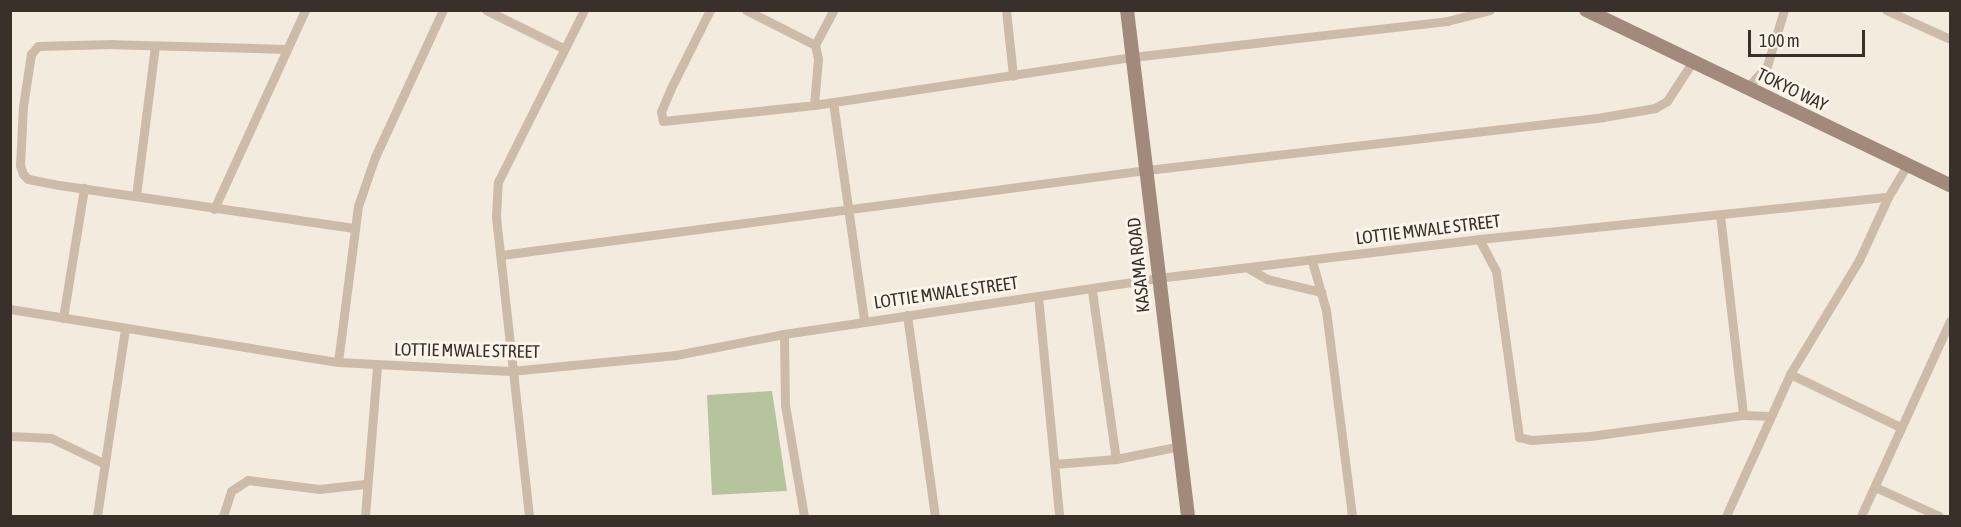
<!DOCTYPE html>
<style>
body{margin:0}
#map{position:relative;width:1961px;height:527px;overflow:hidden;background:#f4ebdf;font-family:"Asap Condensed",sans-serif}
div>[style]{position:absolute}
.green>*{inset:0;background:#b6c49d}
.street>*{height:9px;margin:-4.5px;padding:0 4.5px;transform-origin:4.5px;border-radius:4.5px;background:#cdbbaa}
.secondary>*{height:14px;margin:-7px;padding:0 7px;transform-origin:7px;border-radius:7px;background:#a18a7b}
span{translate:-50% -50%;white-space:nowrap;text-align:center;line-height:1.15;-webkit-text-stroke:6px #fbf5ec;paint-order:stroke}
.street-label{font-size:18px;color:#3a302a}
.frame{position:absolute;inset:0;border:12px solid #3a302a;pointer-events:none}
.scale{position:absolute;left:1748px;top:30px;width:117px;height:27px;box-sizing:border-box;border:3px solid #3a302a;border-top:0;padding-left:8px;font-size:18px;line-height:21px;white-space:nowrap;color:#3a302a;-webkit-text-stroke:4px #fbf5ec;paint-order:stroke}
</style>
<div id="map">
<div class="green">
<i style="clip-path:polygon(772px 391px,787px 491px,712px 495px,707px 395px)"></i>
</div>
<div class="street">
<i style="left:486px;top:10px;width:86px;rotate:26.3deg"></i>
<i style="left:710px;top:10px;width:87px;rotate:116.6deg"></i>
<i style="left:671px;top:88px;width:25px;rotate:113deg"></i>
<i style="left:661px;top:111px;width:10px;rotate:79deg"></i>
<i style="left:663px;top:121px;width:152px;rotate:-6deg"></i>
<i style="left:814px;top:105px;width:322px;rotate:-8.6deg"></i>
<i style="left:1132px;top:57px;width:317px;rotate:-6.5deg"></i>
<i style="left:1447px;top:21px;width:44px;rotate:-14.3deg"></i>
<i style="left:746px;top:10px;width:77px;rotate:26.9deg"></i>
<i style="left:1006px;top:10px;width:66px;rotate:83.9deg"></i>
<i style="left:1886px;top:10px;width:70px;rotate:24.4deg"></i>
<i style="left:287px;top:49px;width:174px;rotate:-178.4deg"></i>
<i style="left:113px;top:44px;width:75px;rotate:178.5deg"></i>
<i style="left:38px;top:46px;width:11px;rotate:131deg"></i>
<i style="left:31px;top:54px;width:53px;rotate:98.7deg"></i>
<i style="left:23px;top:106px;width:59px;rotate:92.9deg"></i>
<i style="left:20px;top:165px;width:9px;rotate:72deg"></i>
<i style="left:23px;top:174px;width:7px;rotate:45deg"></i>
<i style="left:28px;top:179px;width:32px;rotate:11deg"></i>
<i style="left:59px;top:185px;width:298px;rotate:8.3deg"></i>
<i style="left:1747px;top:88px;width:30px;rotate:-48deg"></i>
<i style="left:1767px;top:66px;width:59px;rotate:-73.1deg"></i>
<i style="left:833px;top:102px;width:221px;rotate:81.9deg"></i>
<i style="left:814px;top:105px;width:46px;rotate:-85deg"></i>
<i style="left:818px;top:59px;width:14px;rotate:-102deg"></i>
<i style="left:815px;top:45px;width:40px;rotate:-62deg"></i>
<i style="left:136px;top:196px;width:151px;rotate:-82.8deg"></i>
<i style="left:214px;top:209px;width:219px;rotate:-65.4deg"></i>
<i style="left:1720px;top:215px;width:201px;rotate:83.4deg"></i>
<i style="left:1743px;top:415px;width:25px;rotate:2deg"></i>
<i style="left:1479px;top:239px;width:36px;rotate:62deg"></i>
<i style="left:1496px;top:271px;width:168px;rotate:82.1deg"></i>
<i style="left:1519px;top:437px;width:12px;rotate:14deg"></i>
<i style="left:1531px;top:440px;width:59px;rotate:-3.9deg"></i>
<i style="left:1590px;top:436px;width:154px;rotate:-7.8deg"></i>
<i style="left:501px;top:255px;width:652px;rotate:-7.5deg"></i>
<i style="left:1147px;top:170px;width:459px;rotate:-6.6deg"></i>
<i style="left:1603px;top:117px;width:53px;rotate:-9.8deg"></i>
<i style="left:1655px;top:108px;width:14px;rotate:-30deg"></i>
<i style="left:1667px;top:101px;width:48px;rotate:-57deg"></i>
<i style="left:1312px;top:261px;width:51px;rotate:74.1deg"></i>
<i style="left:1326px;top:310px;width:208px;rotate:82.8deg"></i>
<i style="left:1248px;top:268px;width:22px;rotate:30deg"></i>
<i style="left:1267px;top:279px;width:56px;rotate:13.5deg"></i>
<i style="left:1092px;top:291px;width:170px;rotate:81.9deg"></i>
<i style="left:1038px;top:296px;width:221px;rotate:84.5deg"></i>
<i style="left:10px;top:309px;width:332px;rotate:9.2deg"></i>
<i style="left:338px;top:362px;width:173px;rotate:3deg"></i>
<i style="left:511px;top:371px;width:166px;rotate:-5.5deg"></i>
<i style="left:676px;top:355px;width:110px;rotate:-11deg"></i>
<i style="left:784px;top:334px;width:378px;rotate:-8.5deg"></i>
<i style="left:1158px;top:278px;width:323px;rotate:-6.9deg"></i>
<i style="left:1479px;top:239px;width:411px;rotate:-5.9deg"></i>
<i style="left:907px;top:315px;width:203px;rotate:82.1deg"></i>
<i style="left:63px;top:318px;width:132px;rotate:-80.8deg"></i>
<i style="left:784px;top:334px;width:71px;rotate:89.2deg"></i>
<i style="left:785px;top:405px;width:113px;rotate:80.3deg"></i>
<i style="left:338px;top:362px;width:157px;rotate:-82.7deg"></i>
<i style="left:358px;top:206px;width:52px;rotate:-70.9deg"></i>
<i style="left:375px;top:157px;width:162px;rotate:-65.2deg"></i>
<i style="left:1790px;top:374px;width:122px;rotate:25.7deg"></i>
<i style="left:10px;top:436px;width:41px;rotate:2.8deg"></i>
<i style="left:51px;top:438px;width:60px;rotate:25.7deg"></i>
<i style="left:1054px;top:464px;width:62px;rotate:-4.6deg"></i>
<i style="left:1116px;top:459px;width:65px;rotate:-11.5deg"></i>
<i style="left:1875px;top:487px;width:70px;rotate:24.4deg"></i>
<i style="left:97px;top:516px;width:190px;rotate:-81.5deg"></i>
<i style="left:223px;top:516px;width:26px;rotate:-72deg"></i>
<i style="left:231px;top:491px;width:20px;rotate:-33deg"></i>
<i style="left:248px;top:480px;width:72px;rotate:7.2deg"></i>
<i style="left:319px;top:489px;width:46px;rotate:-6.2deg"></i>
<i style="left:365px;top:516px;width:150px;rotate:-85.4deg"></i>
<i style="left:529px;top:516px;width:301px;rotate:-96.3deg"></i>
<i style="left:496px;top:217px;width:35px;rotate:-87deg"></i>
<i style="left:498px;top:182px;width:192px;rotate:-63.4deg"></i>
<i style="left:1726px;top:516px;width:156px;rotate:-65.7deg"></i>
<i style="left:1790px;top:374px;width:133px;rotate:-58.8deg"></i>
<i style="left:1859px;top:260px;width:69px;rotate:-65.3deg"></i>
<i style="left:1888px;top:197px;width:37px;rotate:-59deg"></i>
<i style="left:1861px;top:516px;width:214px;rotate:-65.5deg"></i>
</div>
<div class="secondary">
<i style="left:1127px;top:10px;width:510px;rotate:83.13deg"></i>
<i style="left:1586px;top:10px;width:404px;rotate:25.7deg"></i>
</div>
<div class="street-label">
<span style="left:1792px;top:90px;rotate:26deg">TOKYO WAY</span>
<span style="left:1428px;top:230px;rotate:-7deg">LOTTIE MWALE STREET</span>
<span style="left:1139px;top:265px;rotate:-96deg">KASAMA ROAD</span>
<span style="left:946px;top:293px;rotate:-8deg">LOTTIE MWALE STREET</span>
<span style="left:467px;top:351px;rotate:1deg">LOTTIE MWALE STREET</span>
</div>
<div class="frame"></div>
<div class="scale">100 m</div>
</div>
